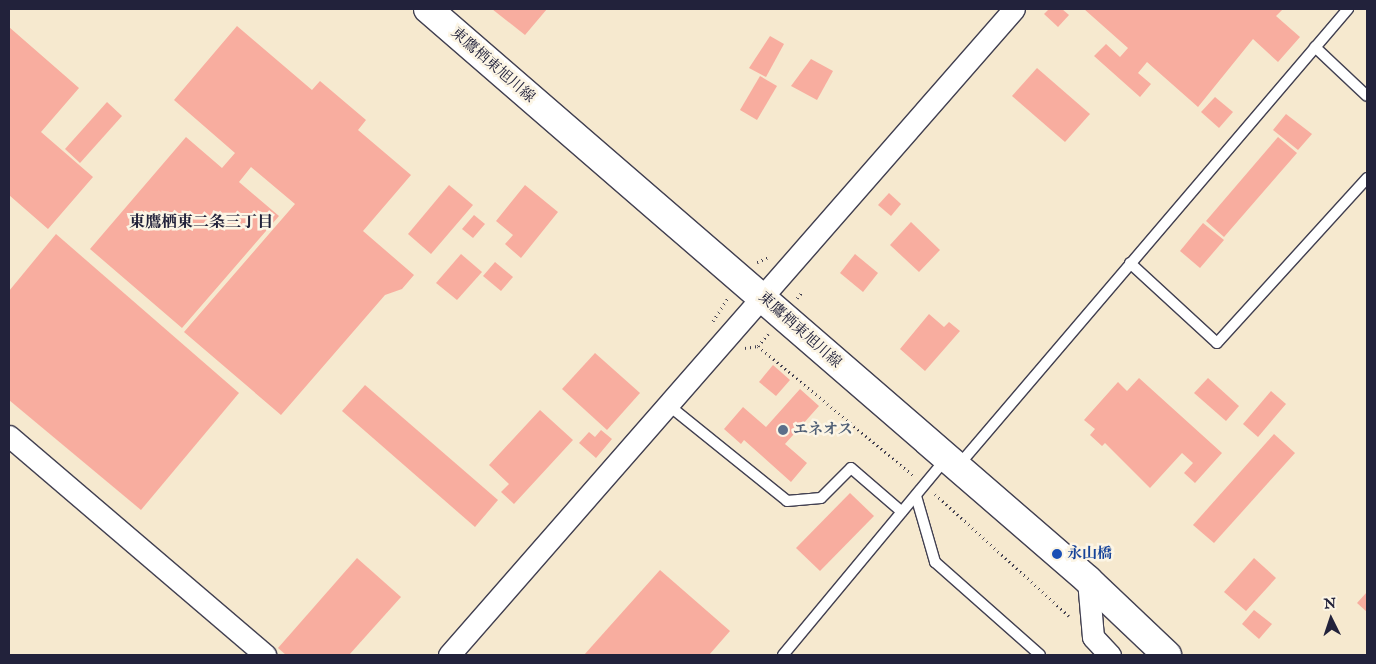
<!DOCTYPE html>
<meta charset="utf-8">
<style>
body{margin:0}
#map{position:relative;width:1376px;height:664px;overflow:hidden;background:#f6e9cf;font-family:"IM FELL English","Noto Serif JP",serif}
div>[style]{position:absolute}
.building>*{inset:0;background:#f8ad9f}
.path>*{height:3px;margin-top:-1.5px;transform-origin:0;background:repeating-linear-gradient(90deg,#424051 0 1px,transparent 0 5px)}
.roads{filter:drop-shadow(1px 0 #424051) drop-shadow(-1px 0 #424051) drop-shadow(0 1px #424051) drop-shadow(0 -1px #424051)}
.lane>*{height:10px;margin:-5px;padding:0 5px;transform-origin:5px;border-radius:5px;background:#fff}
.street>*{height:21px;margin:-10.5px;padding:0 10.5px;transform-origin:10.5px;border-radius:10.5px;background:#fff}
.primary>*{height:28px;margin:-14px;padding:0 14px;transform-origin:14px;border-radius:14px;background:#fff}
.dots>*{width:14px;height:14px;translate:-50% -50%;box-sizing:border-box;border:2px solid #fcf5e5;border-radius:50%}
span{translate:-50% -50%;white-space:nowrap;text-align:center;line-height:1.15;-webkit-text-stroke:5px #fcf5e5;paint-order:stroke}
.street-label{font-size:15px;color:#22223b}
.service-label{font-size:15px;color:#4e5e75;font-weight:700}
.left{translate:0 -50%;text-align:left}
.transit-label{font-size:15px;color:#164399;font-weight:700}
.neighbourhood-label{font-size:16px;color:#22223b;font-weight:700}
.frame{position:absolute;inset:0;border:10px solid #22223b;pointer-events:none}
.north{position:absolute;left:1306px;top:594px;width:50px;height:50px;-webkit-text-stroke:4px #fcf5e5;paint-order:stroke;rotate:356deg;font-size:14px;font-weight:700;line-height:20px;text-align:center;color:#22223b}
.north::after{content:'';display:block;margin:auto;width:18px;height:22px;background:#22223b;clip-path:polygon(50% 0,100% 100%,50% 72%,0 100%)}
</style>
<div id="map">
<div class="building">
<i style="clip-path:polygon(492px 9px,547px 9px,525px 35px)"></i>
<i style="clip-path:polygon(1049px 9px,1062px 9px,1069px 15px,1058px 27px,1044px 14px)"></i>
<i style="clip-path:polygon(1084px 9px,1283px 9px,1276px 16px,1300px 37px,1278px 62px,1253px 39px,1198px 107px,1147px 62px,1138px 73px,1151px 84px,1140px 97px,1094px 56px,1106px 44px,1120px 57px,1128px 48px)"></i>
<i style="clip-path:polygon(237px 26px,312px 90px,320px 81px,366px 120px,358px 130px,411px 175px,363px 231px,414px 275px,402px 289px,385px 295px,281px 415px,184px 332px,295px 204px,251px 167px,239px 182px,279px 216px,182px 328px,90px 249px,186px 137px,222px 168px,235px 153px,174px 100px)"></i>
<i style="clip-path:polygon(9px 27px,79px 88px,41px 132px,93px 177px,48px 229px,9px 195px)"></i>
<i style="clip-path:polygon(770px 36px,784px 44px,766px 77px,749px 68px)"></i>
<i style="clip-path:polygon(811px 59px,833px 71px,817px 100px,791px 86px)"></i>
<i style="clip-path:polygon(1037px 68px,1090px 114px,1065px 142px,1012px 96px)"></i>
<i style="clip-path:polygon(760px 76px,777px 86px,757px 120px,740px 110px)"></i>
<i style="clip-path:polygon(1215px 97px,1233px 112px,1219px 128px,1201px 112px)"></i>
<i style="clip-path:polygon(107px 102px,122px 116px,80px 163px,65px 149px)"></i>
<i style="clip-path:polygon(1286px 114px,1312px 134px,1298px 150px,1273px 130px)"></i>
<i style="clip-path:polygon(1278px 137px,1297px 153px,1224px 237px,1206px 221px)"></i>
<i style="clip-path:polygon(449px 185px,473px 205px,431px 254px,408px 234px)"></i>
<i style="clip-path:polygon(525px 185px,558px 212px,521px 258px,505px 244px,513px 235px,496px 221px)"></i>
<i style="clip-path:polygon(889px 193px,901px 204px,891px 216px,878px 205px)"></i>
<i style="clip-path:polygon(474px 215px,485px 224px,473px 238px,462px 229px)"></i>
<i style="clip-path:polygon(911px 222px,940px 250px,919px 272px,890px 245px)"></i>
<i style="clip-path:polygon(1203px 223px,1224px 240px,1200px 268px,1180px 251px)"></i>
<i style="clip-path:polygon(56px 234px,239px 393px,141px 510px,9px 400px,9px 291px)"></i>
<i style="clip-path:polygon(461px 254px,482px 272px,457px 300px,436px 283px)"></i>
<i style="clip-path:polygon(855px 254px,878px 273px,863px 292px,840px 273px)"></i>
<i style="clip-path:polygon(495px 262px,513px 277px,501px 291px,483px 276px)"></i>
<i style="clip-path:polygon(929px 314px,944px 327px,949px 322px,960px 331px,925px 371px,900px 349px)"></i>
<i style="clip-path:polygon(595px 353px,640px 393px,607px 430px,562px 389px)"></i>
<i style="clip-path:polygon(773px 365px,790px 380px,776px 396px,759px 382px)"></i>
<i style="clip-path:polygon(1139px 378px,1222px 453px,1195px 483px,1184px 473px,1193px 463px,1182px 453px,1150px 488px,1105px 443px,1102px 446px,1090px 435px,1095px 429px,1084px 420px,1118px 382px,1127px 391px)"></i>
<i style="clip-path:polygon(1208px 378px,1239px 406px,1226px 421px,1194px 393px)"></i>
<i style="clip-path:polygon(365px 385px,498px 500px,475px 527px,342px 411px)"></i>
<i style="clip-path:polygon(800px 389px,819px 406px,785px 444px,807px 463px,791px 482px,744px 440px,741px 444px,724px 429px,743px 407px,766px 427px)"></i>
<i style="clip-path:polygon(1271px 391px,1286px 404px,1258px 437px,1243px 424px)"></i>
<i style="clip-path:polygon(540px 410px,573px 440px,514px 504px,501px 492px,509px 484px,489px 465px)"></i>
<i style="clip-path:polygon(601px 430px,612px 439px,596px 458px,579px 443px,589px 432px,595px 437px)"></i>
<i style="clip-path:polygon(1274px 434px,1295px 453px,1214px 543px,1193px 525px)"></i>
<i style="clip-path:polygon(850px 493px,874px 516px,820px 571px,796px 548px)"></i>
<i style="clip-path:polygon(357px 558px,401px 597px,349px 655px,286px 655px,278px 648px)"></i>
<i style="clip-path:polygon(1254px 558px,1276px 578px,1246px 611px,1224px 592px)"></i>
<i style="clip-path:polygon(660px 570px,730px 631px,709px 655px,584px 655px)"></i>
<i style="clip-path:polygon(1367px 592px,1367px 612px,1357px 603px)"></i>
<i style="clip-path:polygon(1254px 610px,1272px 624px,1259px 639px,1242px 624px)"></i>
</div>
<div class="path">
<i style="left:757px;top:262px;width:13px;rotate:-23deg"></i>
<i style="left:797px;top:298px;width:9px;rotate:-49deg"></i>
<i style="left:713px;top:321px;width:27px;rotate:-57deg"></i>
<i style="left:758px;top:346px;width:202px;rotate:39.8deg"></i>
<i style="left:745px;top:348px;width:13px;rotate:-9deg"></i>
<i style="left:758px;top:346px;width:16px;rotate:-50deg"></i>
<i style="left:935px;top:494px;width:181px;rotate:42.3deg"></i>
</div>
<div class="roads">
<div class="lane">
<i style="left:1315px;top:47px;width:71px;rotate:43.3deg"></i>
<i style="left:1130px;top:263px;width:118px;rotate:42.6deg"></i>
<i style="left:1217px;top:343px;width:223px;rotate:-47.7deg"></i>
<i style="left:667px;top:404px;width:154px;rotate:38.9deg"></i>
<i style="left:787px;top:501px;width:34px;rotate:-5deg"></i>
<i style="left:821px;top:498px;width:42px;rotate:-45deg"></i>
<i style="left:851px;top:468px;width:67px;rotate:40.8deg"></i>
<i style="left:958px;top:466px;width:601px;rotate:-49.52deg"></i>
<i style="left:916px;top:496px;width:69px;rotate:73.9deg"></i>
<i style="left:935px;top:562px;width:140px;rotate:41.5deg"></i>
<i style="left:783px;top:655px;width:254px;rotate:-50.3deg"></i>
</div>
<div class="street">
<i style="left:9px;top:436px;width:337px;rotate:40.5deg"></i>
<i style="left:1088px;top:580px;width:57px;rotate:85deg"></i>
<i style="left:1093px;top:637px;width:25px;rotate:47deg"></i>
<i style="left:449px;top:655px;width:858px;rotate:-48.83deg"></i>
</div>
<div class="primary">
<i style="left:428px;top:9px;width:873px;rotate:40.86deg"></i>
<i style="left:1088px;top:580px;width:109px;rotate:43.5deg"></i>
</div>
</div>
<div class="dots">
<i style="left:783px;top:430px;background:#5c6f8a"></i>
<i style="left:1057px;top:554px;background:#1a4fb4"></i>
</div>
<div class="street-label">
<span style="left:493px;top:65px;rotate:41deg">東鷹栖東旭川線</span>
<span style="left:800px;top:330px;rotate:42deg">東鷹栖東旭川線</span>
</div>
<div class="service-label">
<span class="left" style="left:793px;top:430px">エネオス</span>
</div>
<div class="transit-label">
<span class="left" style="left:1067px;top:554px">永山橋</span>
</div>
<div class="neighbourhood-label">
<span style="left:201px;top:223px">東鷹栖東二条三丁目</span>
</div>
<div class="frame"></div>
<div class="north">N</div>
</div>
